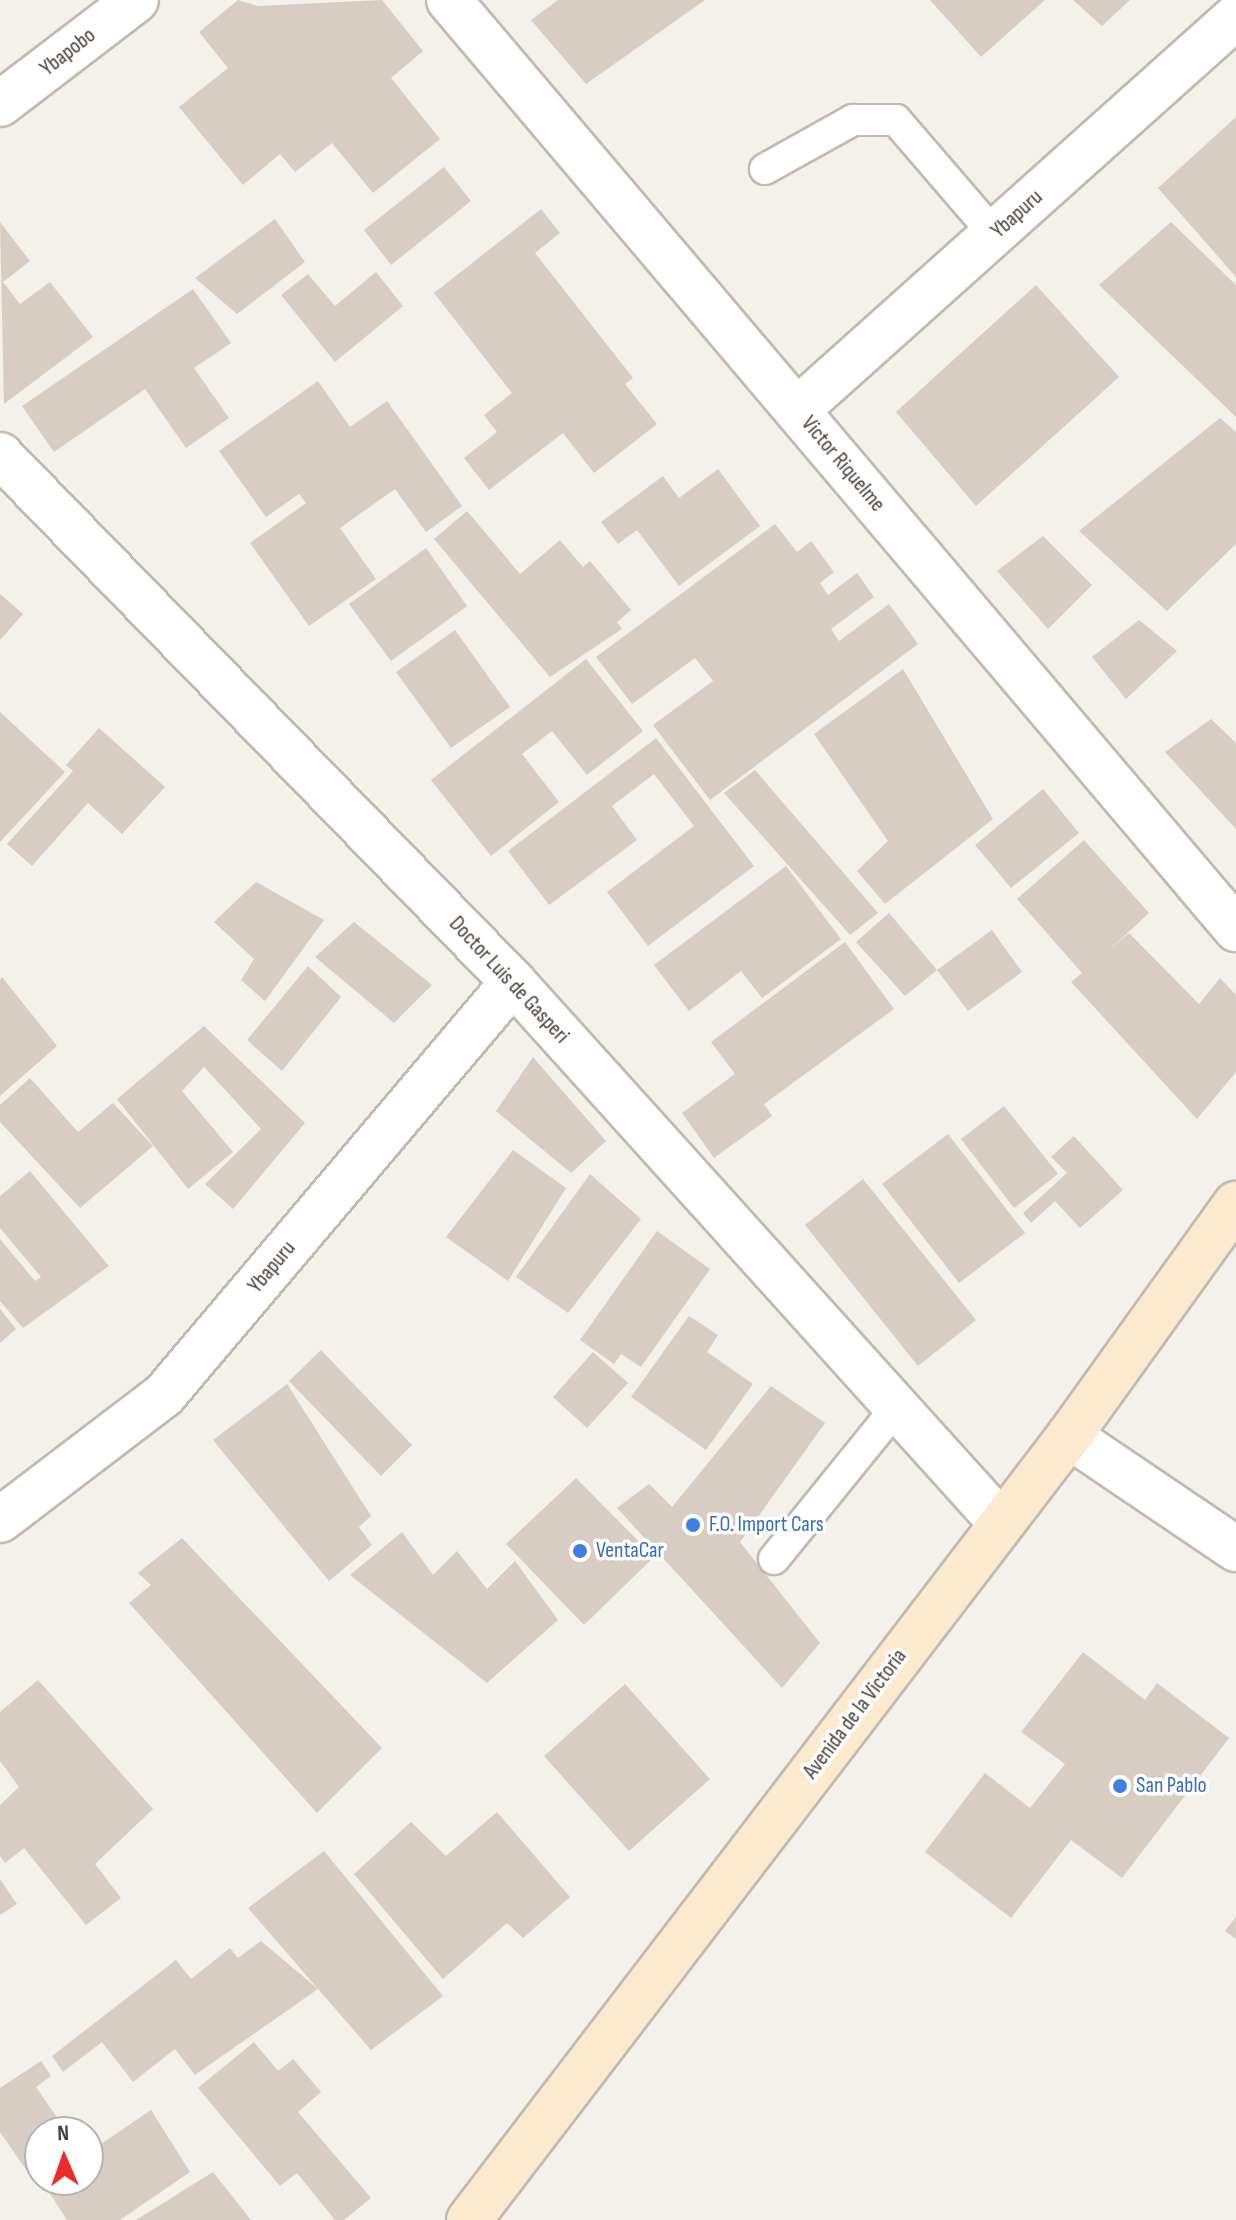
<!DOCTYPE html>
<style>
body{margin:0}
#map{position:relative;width:1236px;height:2220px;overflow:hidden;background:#f4f0ea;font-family:"Sofia Sans Condensed",sans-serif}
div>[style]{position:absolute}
.building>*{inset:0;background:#d8cdc3}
.roads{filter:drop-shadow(2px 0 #c2b9b0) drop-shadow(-2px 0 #c2b9b0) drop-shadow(0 2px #c2b9b0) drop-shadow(0 -2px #c2b9b0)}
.service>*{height:30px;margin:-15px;padding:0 15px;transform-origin:15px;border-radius:15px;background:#fff}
.minor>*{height:44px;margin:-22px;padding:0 22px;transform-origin:22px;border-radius:22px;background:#fff}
.tertiary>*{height:44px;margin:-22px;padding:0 22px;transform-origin:22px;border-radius:22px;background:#fff}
.secondary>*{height:44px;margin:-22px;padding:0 22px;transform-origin:22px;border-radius:22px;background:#fbeacd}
.dots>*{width:22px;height:22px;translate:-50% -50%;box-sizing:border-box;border:4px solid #fff;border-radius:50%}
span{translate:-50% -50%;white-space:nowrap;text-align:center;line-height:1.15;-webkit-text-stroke:7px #fff;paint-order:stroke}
.street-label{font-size:22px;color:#484039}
.shop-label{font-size:22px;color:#366cbe}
.left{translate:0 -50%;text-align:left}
.north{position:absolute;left:24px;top:2116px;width:80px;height:80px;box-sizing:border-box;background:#fff;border:2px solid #b6b3b0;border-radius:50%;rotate:358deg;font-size:22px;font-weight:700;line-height:32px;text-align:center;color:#484039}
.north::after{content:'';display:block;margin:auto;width:28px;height:36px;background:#ed2c29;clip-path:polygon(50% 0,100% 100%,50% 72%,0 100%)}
</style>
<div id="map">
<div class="building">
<i style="clip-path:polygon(238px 0,258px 6px,382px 0,423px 51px,391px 78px,440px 139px,373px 193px,332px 143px,295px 172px,280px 154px,243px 185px,179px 107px,228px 68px,199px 32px)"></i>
<i style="clip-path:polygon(558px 0,705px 0,586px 84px,531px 20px)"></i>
<i style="clip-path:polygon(930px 0,1045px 0,981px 57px)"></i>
<i style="clip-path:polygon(1073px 0,1130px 0,1102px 26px)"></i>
<i style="clip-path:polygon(1236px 117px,1236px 277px,1158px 188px)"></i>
<i style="clip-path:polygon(444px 167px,471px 201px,391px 265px,364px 230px)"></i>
<i style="clip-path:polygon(541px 209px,560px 233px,535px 253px,633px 378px,625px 384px,657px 424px,594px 473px,563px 433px,489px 490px,464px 458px,497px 432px,484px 415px,512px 393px,434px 293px)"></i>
<i style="clip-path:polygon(275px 219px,305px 262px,237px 314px,195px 278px)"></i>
<i style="clip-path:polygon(0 222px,30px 261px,3px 282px,20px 304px,50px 282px,93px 337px,4px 404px)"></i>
<i style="clip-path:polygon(1171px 222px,1236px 285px,1236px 417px,1099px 285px)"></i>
<i style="clip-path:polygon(376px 272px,403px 306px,335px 362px,281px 295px,308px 274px,335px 306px)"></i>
<i style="clip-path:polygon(1036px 285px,1119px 377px,976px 506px,896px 412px)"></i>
<i style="clip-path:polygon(193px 289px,231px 343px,194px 368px,229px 418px,186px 448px,145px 389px,54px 452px,22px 406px)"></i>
<i style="clip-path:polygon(318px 381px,350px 427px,387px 401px,462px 506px,426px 532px,395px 489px,340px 528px,376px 579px,309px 626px,250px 543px,306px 503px,299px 494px,266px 517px,219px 451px)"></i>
<i style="clip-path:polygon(1220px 418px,1236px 432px,1236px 544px,1167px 611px,1079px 531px)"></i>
<i style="clip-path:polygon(718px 469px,760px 526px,679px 586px,637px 530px,618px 544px,601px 522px,663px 476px,679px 498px)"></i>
<i style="clip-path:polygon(467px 511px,520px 574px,560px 540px,583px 567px,590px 561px,631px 610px,617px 622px,622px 629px,550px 677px,434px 539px)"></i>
<i style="clip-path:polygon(775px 524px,797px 552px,811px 541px,834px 572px,820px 583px,828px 595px,857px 573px,874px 597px,831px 629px,839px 641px,889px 604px,918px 644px,710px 800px,653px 725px,713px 681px,695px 658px,632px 704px,596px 657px)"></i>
<i style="clip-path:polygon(1043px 536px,1092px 585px,1048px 629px,997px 571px)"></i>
<i style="clip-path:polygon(426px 548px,467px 606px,391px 661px,349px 604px)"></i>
<i style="clip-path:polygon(0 594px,23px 614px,0 640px)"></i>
<i style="clip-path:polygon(1139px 620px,1177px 651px,1126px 699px,1092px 657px)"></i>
<i style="clip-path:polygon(455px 630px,510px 707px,451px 748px,396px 672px)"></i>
<i style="clip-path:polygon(586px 659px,643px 731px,587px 775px,552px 731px,522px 754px,559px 802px,491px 856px,431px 780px)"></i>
<i style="clip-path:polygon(903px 669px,993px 819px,885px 904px,857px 871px,888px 841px,814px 734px)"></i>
<i style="clip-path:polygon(0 712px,65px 772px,0 842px)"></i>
<i style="clip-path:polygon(1211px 719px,1236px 743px,1236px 829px,1165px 752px)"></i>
<i style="clip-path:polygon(99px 728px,165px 787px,122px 834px,88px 803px,32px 866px,7px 844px,73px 771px,66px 765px)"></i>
<i style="clip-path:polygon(656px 738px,754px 866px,648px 946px,607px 892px,694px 826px,654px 774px,612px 806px,637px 840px,549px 905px,508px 851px)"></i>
<i style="clip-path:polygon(755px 770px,878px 913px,850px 935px,724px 793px)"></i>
<i style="clip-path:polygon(1043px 789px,1079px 833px,1011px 888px,975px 845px)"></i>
<i style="clip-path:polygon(1084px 840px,1149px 913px,1109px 950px,1129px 933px,1199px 1004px,1220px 978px,1236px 995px,1236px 1072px,1197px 1119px,1071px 982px,1082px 973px,1017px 899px)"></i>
<i style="clip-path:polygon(786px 866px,841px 939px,762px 998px,741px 971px,689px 1011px,654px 965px)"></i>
<i style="clip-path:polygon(256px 882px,324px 920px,265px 1001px,241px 980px,254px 959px,214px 922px)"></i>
<i style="clip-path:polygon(889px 913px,937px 970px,992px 930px,1022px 972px,968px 1011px,937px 970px,905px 996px,856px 942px)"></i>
<i style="clip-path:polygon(354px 922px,432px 985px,394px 1023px,315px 957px)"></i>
<i style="clip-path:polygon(845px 942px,894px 1009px,764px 1104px,772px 1116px,714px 1158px,682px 1113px,735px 1074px,711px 1042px)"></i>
<i style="clip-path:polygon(308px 966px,341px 997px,282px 1071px,247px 1040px)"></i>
<i style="clip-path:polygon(2px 977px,57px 1046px,0 1096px,0 980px)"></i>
<i style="clip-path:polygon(204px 1026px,305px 1123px,233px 1209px,205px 1184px,261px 1129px,204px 1067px,182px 1091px,233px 1152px,188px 1189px,117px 1099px)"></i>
<i style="clip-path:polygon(533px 1057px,606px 1141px,571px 1173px,496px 1111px)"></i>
<i style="clip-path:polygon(30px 1078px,78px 1132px,113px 1103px,153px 1146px,80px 1208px,0 1122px,0 1105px)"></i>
<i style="clip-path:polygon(1004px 1106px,1058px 1174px,1014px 1208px,961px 1139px)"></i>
<i style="clip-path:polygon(948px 1134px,1025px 1233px,959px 1283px,882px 1184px)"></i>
<i style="clip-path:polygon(1074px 1136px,1123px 1190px,1080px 1228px,1055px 1201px,1031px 1223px,1023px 1213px,1067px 1173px,1051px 1157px)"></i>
<i style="clip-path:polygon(513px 1150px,566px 1188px,508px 1281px,446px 1237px)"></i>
<i style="clip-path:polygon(30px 1171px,109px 1266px,23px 1328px,0 1301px,0 1239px,35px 1281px,41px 1277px,0 1228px,0 1196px)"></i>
<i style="clip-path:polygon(590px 1174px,641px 1219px,568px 1313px,516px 1277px)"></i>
<i style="clip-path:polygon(863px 1179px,976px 1320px,918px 1366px,805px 1225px)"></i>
<i style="clip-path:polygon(657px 1231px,710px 1269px,641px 1367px,621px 1354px,614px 1364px,580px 1340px)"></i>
<i style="clip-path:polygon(0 1309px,16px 1329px,0 1343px)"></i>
<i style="clip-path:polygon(689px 1316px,718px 1335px,707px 1352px,753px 1384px,706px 1450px,631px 1397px)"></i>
<i style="clip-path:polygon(321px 1350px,412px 1445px,381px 1476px,289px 1381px)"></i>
<i style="clip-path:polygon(593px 1352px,628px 1383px,587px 1428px,553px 1397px)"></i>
<i style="clip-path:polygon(287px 1384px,371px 1516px,359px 1527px,372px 1545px,329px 1581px,213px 1440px)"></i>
<i style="clip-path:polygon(771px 1386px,825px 1423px,740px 1542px,820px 1643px,782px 1688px,617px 1508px,649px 1484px,672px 1507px)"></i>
<i style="clip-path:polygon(576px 1478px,654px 1557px,584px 1625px,506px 1544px)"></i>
<i style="clip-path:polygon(402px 1532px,433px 1575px,457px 1551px,487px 1589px,515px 1561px,558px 1620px,487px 1683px,350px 1575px)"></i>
<i style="clip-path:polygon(182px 1538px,382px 1748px,317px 1813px,129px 1603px,151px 1585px,138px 1573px)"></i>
<i style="clip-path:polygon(1083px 1652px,1145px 1700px,1157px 1683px,1229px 1738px,1122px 1878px,1071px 1840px,1011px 1918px,925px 1852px,985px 1773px,1030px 1808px,1065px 1764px,1021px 1732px)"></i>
<i style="clip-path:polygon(38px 1680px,153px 1809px,95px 1864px,121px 1898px,86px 1925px,24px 1848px,5px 1863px,0 1856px,0 1805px,19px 1787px,0 1761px,0 1712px)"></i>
<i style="clip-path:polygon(625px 1684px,710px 1779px,629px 1851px,544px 1756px)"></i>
<i style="clip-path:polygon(497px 1812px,570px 1897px,523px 1938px,507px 1923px,443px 1979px,354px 1874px,411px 1822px,446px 1856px)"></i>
<i style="clip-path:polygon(324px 1851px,443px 1996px,371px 2050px,248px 1908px)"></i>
<i style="clip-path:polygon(0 1879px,17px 1904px,0 1915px)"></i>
<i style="clip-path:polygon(1236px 1917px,1236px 1939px,1225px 1931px)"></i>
<i style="clip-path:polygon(261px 1941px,318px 1989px,195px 2075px,175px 2049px,133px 2082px,102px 2042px,63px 2072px,52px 2056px,176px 1960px,191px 1979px,230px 1948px,238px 1958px)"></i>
<i style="clip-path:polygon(254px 2042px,278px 2071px,293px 2059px,321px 2092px,298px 2112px,371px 2198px,344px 2220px,335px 2220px,297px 2173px,280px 2186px,198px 2088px)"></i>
<i style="clip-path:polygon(41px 2061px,51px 2076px,36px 2087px,67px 2132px,40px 2132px,40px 2166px,29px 2174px,0 2132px,0 2088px)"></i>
<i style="clip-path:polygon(151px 2110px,190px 2172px,120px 2220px,67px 2220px,43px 2183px,88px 2180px,88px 2153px)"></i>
<i style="clip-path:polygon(213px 2172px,251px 2220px,136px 2220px)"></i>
</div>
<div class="roads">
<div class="service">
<i style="left:765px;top:169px;width:101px;rotate:-29.1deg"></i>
<i style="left:853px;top:120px;width:43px"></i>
<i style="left:896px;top:120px;width:150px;rotate:49.3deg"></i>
<i style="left:774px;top:1559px;width:196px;rotate:-51deg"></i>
</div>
<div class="minor">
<i style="left:449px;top:0;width:1218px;rotate:49.73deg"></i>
<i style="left:797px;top:410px;width:589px;rotate:-41.84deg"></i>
<i style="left:1069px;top:1436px;width:202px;rotate:34.1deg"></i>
<i style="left:0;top:1520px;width:206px;rotate:-37.3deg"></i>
<i style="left:164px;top:1395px;width:541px;rotate:-49.8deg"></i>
</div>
<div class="tertiary">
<i style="left:0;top:104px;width:171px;rotate:-37.4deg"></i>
<i style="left:0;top:455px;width:735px;rotate:45.77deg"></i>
<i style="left:513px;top:982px;width:729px;rotate:47.95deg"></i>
</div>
<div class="secondary">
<i style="left:469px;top:2220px;width:987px;rotate:-52.57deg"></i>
<i style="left:1069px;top:1436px;width:286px;rotate:-54.3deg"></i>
</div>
</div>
<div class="dots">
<i style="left:693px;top:1525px;background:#3f7fe0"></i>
<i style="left:580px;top:1551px;background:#3f7fe0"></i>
<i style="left:1120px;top:1786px;background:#3f7fe0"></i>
</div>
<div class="street-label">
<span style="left:68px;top:52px;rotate:-38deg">Ybapobo</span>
<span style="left:1017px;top:214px;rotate:-42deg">Ybapuru</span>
<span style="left:843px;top:464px;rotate:50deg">Victor Riquelme</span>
<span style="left:509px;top:980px;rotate:47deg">Doctor Luis de Gasperi</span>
<span style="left:272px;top:1267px;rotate:-50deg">Ybapuru</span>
<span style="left:855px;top:1714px;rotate:-53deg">Avenida de la Victoria</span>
</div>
<div class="shop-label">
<span class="left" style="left:709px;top:1525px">F.O. Import Cars</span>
<span class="left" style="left:596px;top:1551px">VentaCar</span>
<span class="left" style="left:1136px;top:1786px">San Pablo</span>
</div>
<div class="north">N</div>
</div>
